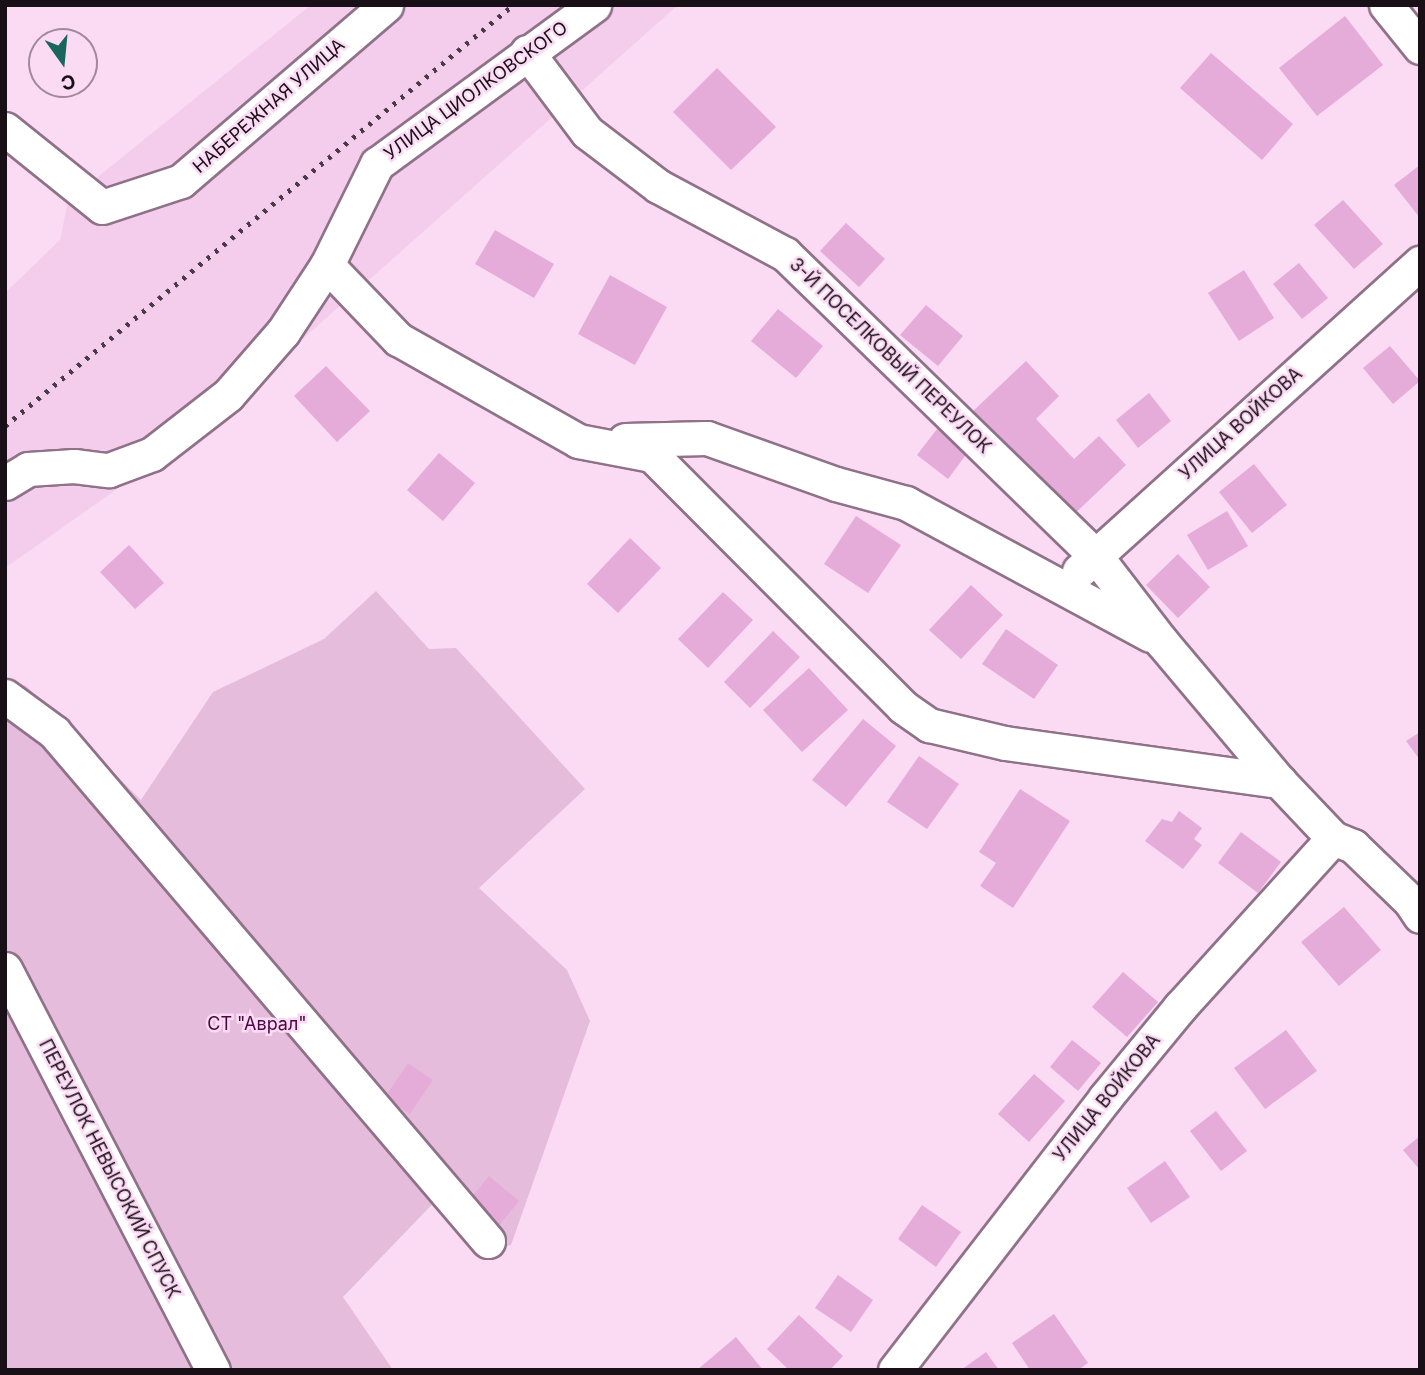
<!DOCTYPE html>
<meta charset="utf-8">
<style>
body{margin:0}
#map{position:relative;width:1425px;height:1375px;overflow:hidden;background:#fbdaf3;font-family:Inter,sans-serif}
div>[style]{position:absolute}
.built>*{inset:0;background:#f3cdeb}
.green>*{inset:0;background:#e6bcdc}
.building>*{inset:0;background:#e5acd9}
.roads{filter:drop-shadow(2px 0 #8f7288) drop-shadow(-2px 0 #8f7288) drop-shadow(0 2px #8f7288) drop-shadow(0 -2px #8f7288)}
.minor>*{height:33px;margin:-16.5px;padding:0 16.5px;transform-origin:16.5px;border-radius:16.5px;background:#fff}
.rail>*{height:5px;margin-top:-2.5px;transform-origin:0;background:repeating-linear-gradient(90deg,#493a46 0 3.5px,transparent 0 10.5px)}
span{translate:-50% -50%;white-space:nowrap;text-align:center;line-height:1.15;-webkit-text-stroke:5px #fbdaf3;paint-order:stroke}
.street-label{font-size:18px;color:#190f17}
.park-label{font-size:18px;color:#4a0742}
.frame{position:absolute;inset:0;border:7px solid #190f17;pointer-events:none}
.north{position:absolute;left:28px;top:28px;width:70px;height:70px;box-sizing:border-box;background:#fbdaf3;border:2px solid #a1899b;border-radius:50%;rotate:165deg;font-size:19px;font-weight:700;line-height:28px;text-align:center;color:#190f17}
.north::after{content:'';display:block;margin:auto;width:24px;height:32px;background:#1a655c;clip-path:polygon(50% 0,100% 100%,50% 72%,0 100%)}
</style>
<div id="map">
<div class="built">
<i style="clip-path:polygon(311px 5px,678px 5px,198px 432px,5px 568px,5px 293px,60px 240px,68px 201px)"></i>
</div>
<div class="green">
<i style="clip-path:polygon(376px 591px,429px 649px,456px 648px,585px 789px,479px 888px,567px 970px,590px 1021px,511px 1245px,500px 1247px,445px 1191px,343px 1297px,393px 1370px,5px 1370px,5px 679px,26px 686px,141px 800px,213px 692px,324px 639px)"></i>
</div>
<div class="building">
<i style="clip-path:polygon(1345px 16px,1383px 65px,1317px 116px,1279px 68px)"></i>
<i style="clip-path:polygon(1211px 53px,1293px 124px,1262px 160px,1180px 88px)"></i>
<i style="clip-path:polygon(717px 68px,776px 127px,731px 170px,673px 112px)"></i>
<i style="clip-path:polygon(1420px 165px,1420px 218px,1394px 185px)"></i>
<i style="clip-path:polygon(1343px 200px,1383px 244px,1354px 269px,1314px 225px)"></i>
<i style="clip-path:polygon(846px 223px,885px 259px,859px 287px,820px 251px)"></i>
<i style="clip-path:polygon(495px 230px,554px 264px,534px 298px,475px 264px)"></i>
<i style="clip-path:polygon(1299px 263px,1328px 298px,1302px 319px,1273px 284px)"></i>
<i style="clip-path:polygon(1244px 270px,1274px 318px,1239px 341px,1208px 293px)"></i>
<i style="clip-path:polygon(610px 275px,667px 307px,635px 365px,578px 334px)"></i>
<i style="clip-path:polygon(926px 305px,963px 336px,938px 366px,900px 335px)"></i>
<i style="clip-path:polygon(778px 309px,823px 346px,796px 378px,751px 341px)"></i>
<i style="clip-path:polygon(1390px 346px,1420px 381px,1393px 404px,1363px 368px)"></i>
<i style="clip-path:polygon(1026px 361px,1059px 396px,1036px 419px,1074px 459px,1099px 436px,1126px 465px,1069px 519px,970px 414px)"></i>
<i style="clip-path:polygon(326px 366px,370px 411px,337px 442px,294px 396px)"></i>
<i style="clip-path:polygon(1149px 393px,1171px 421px,1138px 448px,1116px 420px)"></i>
<i style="clip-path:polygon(937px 429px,968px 452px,948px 479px,917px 455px)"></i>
<i style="clip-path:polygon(439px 453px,475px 483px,443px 521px,407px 490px)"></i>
<i style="clip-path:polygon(1254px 464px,1287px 505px,1252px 533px,1219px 492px)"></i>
<i style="clip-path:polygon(1227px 511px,1248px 546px,1208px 570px,1187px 535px)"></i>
<i style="clip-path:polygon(856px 516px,901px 545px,868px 593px,824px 564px)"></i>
<i style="clip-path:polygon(630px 538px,661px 568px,618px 613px,587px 584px)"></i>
<i style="clip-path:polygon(129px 545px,164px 583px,135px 609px,100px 572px)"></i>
<i style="clip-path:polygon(1178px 554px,1210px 587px,1178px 618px,1146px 585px)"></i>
<i style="clip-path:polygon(971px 585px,1003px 615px,961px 659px,929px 630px)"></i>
<i style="clip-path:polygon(723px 592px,753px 620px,708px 668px,678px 639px)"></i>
<i style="clip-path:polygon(1006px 629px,1058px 665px,1034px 699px,982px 664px)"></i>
<i style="clip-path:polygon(773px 631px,800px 657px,750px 708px,724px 682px)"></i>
<i style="clip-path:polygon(809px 668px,848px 710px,802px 752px,763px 710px)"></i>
<i style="clip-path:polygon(863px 719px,896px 746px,846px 807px,812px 780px)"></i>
<i style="clip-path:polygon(1420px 732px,1420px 760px,1406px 741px)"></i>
<i style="clip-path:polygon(919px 756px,959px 784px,927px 829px,887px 802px)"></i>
<i style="clip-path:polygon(1020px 789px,1070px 821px,1013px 908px,980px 886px,996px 863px,979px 852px)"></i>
<i style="clip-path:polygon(1179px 811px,1202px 828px,1194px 839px,1202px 845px,1183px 869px,1145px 841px,1162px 819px,1172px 822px)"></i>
<i style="clip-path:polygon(1241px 832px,1281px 862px,1258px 893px,1218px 863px)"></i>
<i style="clip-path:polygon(1344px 907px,1381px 950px,1339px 986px,1301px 942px)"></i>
<i style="clip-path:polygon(1123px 972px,1158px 1002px,1127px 1037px,1092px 1007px)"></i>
<i style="clip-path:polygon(1286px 1030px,1317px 1071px,1265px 1109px,1234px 1068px)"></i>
<i style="clip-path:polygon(1072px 1040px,1101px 1063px,1078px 1091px,1050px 1067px)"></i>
<i style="clip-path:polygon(408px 1063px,433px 1080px,410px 1114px,385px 1097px)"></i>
<i style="clip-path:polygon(1034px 1074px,1065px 1101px,1029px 1142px,998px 1114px)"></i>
<i style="clip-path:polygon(1216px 1111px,1247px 1151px,1221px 1171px,1190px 1131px)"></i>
<i style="clip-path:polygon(1420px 1136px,1420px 1170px,1403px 1150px)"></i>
<i style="clip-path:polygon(1165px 1161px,1190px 1197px,1151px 1223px,1127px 1188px)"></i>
<i style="clip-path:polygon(489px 1176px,519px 1201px,497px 1228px,466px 1204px)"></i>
<i style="clip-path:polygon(922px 1205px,961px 1232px,936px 1267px,898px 1239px)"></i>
<i style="clip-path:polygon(838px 1275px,873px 1300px,851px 1332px,815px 1308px)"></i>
<i style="clip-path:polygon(1054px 1314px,1088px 1363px,1078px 1370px,1030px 1370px,1012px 1343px)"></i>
<i style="clip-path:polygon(799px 1315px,843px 1356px,830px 1370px,789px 1370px,767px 1349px)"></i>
<i style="clip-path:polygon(736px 1337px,763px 1370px,697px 1370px)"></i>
<i style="clip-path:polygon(986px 1352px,999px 1370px,961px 1370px)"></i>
</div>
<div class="roads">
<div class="minor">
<i style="left:1386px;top:5px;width:54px;rotate:51deg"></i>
<i style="left:527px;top:52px;width:100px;rotate:53.1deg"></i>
<i style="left:587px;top:132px;width:89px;rotate:37.3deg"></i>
<i style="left:658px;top:186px;width:144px;rotate:28.2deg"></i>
<i style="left:785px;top:254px;width:431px;rotate:44.2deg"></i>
<i style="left:1094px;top:554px;width:110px;rotate:52.4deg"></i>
<i style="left:1161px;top:641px;width:183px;rotate:49.9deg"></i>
<i style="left:1279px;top:781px;width:79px;rotate:46.5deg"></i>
<i style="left:1333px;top:838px;width:22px;rotate:22deg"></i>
<i style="left:1353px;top:846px;width:79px;rotate:44deg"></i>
<i style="left:1410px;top:901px;width:18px;rotate:56deg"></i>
<i style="left:5px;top:129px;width:124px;rotate:38.8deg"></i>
<i style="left:102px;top:207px;width:83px;rotate:-18.2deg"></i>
<i style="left:181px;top:181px;width:270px;rotate:-40.6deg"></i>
<i style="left:327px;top:265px;width:103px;rotate:46.2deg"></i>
<i style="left:398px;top:339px;width:207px;rotate:29.5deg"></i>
<i style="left:578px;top:441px;width:75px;rotate:10.7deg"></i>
<i style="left:652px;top:455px;width:356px;rotate:45.1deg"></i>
<i style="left:903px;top:707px;width:32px;rotate:35deg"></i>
<i style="left:929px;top:725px;width:78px;rotate:13.3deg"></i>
<i style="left:1005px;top:743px;width:277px;rotate:7.9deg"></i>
<i style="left:625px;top:440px;width:82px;rotate:-1.4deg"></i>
<i style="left:707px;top:438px;width:137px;rotate:19.6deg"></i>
<i style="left:836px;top:484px;width:73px;rotate:15.2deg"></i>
<i style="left:906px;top:503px;width:277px;rotate:28.4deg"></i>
<i style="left:5px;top:483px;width:27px;rotate:-31deg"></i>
<i style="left:28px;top:469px;width:46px;rotate:-3.7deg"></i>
<i style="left:74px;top:466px;width:35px;rotate:7deg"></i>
<i style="left:109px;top:470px;width:46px;rotate:-20.4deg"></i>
<i style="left:152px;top:454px;width:96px;rotate:-37.8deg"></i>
<i style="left:228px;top:395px;width:84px;rotate:-48.9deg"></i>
<i style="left:283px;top:332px;width:80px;rotate:-56.7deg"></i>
<i style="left:327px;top:265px;width:113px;rotate:-63.7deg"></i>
<i style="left:377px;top:164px;width:269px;rotate:-36.2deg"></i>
<i style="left:1079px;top:571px;width:460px;rotate:-42.1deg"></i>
<i style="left:5px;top:696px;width:61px;rotate:36.3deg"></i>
<i style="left:54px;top:732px;width:669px;rotate:49.55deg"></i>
<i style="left:5px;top:969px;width:452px;rotate:62.6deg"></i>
<i style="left:895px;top:1370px;width:344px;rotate:-52.3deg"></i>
<i style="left:1105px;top:1098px;width:118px;rotate:-50.5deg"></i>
<i style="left:1180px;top:1007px;width:228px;rotate:-47.8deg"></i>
</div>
</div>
<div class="rail">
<i style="left:5px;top:426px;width:660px;rotate:-39.65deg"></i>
</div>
<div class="street-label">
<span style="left:476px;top:91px;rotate:-36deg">УЛИЦА ЦИОЛКОВСКОГО</span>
<span style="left:269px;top:106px;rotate:-41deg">НАБЕРЕЖНАЯ УЛИЦА</span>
<span style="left:890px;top:356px;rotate:44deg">3-Й ПОСЕЛКОВЫЙ ПЕРЕУЛОК</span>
<span style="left:1241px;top:424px;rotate:-42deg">УЛИЦА ВОЙКОВА</span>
<span style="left:1107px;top:1098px;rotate:-51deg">УЛИЦА ВОЙКОВА</span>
<span style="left:109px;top:1169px;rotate:63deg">ПЕРЕУЛОК НЕВЫСОКИЙ СПУСК</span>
</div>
<div class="park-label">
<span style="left:257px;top:1024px">СТ "Аврал"</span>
</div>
<div class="frame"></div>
<div class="north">С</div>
</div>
